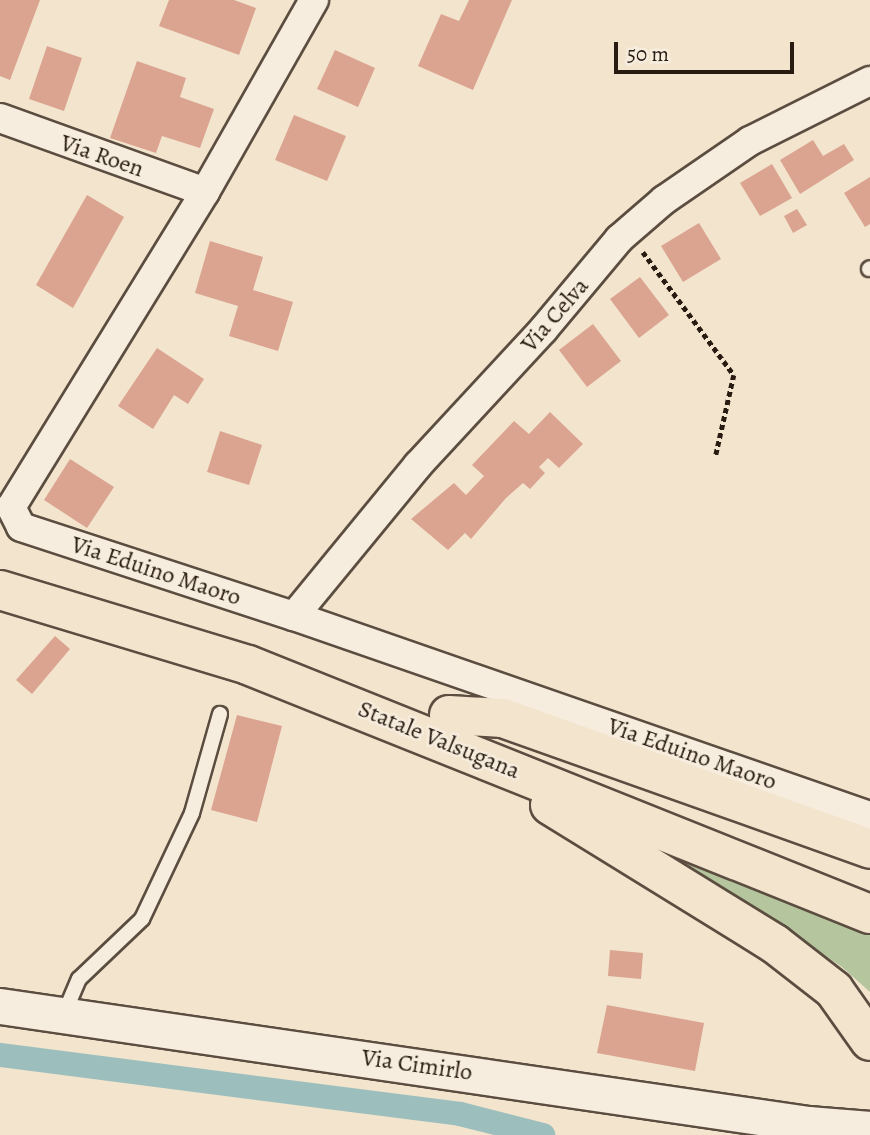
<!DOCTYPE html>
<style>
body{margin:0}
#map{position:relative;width:870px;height:1135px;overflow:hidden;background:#f3e4cd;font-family:Alegreya,serif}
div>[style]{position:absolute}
.green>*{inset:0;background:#b5c59d}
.canal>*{height:24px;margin:-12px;padding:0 12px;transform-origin:12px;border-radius:12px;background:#9cbebd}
.building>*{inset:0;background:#dba491}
.path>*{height:4.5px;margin-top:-2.25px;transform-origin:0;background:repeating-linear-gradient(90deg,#281b11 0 5px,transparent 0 8.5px)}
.roads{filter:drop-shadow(2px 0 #5b4d40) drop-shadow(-2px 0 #5b4d40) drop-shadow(0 2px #5b4d40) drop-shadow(0 -2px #5b4d40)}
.service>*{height:14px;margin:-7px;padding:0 7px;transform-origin:7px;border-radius:7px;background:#f7edde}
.minor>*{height:28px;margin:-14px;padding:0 14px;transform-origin:14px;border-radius:14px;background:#f7edde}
.tertiary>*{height:35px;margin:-17.5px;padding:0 17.5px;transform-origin:17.5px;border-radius:17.5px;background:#f7edde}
.trunk>*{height:38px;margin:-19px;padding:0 19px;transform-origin:19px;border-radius:19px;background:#f3e4cd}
span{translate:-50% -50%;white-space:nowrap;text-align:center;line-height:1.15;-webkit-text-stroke:5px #f7edde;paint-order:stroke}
.street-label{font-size:24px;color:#281b11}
.scale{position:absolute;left:614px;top:42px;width:180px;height:32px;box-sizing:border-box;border:4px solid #281b11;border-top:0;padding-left:9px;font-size:21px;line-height:24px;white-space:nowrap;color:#281b11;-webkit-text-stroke:5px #f7edde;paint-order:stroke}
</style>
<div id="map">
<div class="green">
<i style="clip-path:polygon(664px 849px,870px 930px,870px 992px,842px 967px)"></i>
</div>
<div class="canal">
<i style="left:0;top:1055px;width:464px;rotate:7.3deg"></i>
<i style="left:460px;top:1114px;width:86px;rotate:14.2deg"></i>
</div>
<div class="building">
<i style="clip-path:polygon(0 0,40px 0,10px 80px,0 76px)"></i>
<i style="clip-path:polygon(169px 0,234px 0,256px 8px,239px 55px,159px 26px)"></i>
<i style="clip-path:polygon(469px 0,512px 0,473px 90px,418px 66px,441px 14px,459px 21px)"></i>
<i style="clip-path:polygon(47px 46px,82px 58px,64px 111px,29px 99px)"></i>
<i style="clip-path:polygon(335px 50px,375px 68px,358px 107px,317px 89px)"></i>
<i style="clip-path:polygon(137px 61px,186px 78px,180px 97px,214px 109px,200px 148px,162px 136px,156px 153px,110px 138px)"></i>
<i style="clip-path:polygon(294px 115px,346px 136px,327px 181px,275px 160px)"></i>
<i style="clip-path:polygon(813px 140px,823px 156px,844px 144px,854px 160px,800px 194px,780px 160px)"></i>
<i style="clip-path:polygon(772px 164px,792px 198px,760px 216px,740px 183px)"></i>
<i style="clip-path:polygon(870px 177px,870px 224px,865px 227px,844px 193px)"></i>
<i style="clip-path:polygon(87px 195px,124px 217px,73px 308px,36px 285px)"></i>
<i style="clip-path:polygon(797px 209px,807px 225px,793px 233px,784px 216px)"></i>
<i style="clip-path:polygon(699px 223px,721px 259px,683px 282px,661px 246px)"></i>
<i style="clip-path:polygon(210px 241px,263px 257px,253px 290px,293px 302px,278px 351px,229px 336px,238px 306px,195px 293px)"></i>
<i style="clip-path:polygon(640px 277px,669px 315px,639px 338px,610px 299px)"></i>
<i style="clip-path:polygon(593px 324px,621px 361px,587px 387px,559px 350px)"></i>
<i style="clip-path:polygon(157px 348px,204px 379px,188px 404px,174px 395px,153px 429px,118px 406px)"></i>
<i style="clip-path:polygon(550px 412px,583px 444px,559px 468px,548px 458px,539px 467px,545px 473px,530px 489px,523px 483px,506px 498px,471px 539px,465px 533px,448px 550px,411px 519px,454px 483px,466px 495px,484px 476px,472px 465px,514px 421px,529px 434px)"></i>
<i style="clip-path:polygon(220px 431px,262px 445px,249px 485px,207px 472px)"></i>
<i style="clip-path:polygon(70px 459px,114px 487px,87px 528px,44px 500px)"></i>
<i style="clip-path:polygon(55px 636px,70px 649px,32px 694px,16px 680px)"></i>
<i style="clip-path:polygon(237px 715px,282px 726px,257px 822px,211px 810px)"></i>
<i style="clip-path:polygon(610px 950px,643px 953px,641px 979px,608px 976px)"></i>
<i style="clip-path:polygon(607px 1005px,704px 1023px,695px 1071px,597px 1053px)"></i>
</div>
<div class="path">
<i style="left:643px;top:252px;width:153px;rotate:53.5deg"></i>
<i style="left:734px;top:375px;width:82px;rotate:102.7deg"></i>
</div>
<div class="roads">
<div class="service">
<i style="left:869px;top:269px;width:1px;rotate:-45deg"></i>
<i style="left:64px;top:1014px;width:38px;rotate:-67deg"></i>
<i style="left:79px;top:979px;width:87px;rotate:-43.6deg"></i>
<i style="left:142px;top:919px;width:117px;rotate:-64.7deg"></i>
<i style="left:192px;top:813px;width:103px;rotate:-74.2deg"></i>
</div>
<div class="minor">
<i style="left:314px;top:0;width:221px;rotate:119.6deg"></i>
<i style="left:205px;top:192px;width:370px;rotate:121.6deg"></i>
<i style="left:11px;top:507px;width:22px;rotate:63deg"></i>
<i style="left:21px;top:527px;width:287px;rotate:18.1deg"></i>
<i style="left:294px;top:616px;width:610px;rotate:19.15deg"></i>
<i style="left:0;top:118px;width:218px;rotate:19.8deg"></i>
<i style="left:294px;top:616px;width:195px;rotate:-50.6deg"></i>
<i style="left:418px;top:465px;width:184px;rotate:-47.2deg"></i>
<i style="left:543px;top:330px;width:119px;rotate:-50.1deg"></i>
<i style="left:619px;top:239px;width:60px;rotate:-40.9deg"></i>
<i style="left:664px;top:200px;width:104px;rotate:-34.5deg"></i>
<i style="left:750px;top:141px;width:134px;rotate:-26.6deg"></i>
</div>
<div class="tertiary">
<i style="left:0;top:1006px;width:817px;rotate:8.31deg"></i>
<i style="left:808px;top:1124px;width:62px;rotate:4.6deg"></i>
</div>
<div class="trunk">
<i style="left:0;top:590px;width:259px;rotate:16.8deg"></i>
<i style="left:248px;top:665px;width:670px;rotate:21.82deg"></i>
<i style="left:449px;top:715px;width:54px;rotate:3.2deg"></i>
<i style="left:503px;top:718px;width:390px;rotate:19.6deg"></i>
<i style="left:550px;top:805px;width:264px;rotate:31.7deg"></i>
<i style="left:775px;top:944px;width:75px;rotate:37.9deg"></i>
<i style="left:834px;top:990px;width:62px;rotate:54.8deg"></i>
</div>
</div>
<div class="street-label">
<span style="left:102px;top:156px;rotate:19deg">Via Roen</span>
<span style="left:555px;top:315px;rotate:-49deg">Via Celva</span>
<span style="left:156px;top:571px;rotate:18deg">Via Eduino Maoro</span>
<span style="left:439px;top:740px;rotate:22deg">Statale Valsugana</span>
<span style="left:692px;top:754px;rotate:19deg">Via Eduino Maoro</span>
<span style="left:417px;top:1065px;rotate:8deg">Via Cimirlo</span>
</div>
<div class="scale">50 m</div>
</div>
